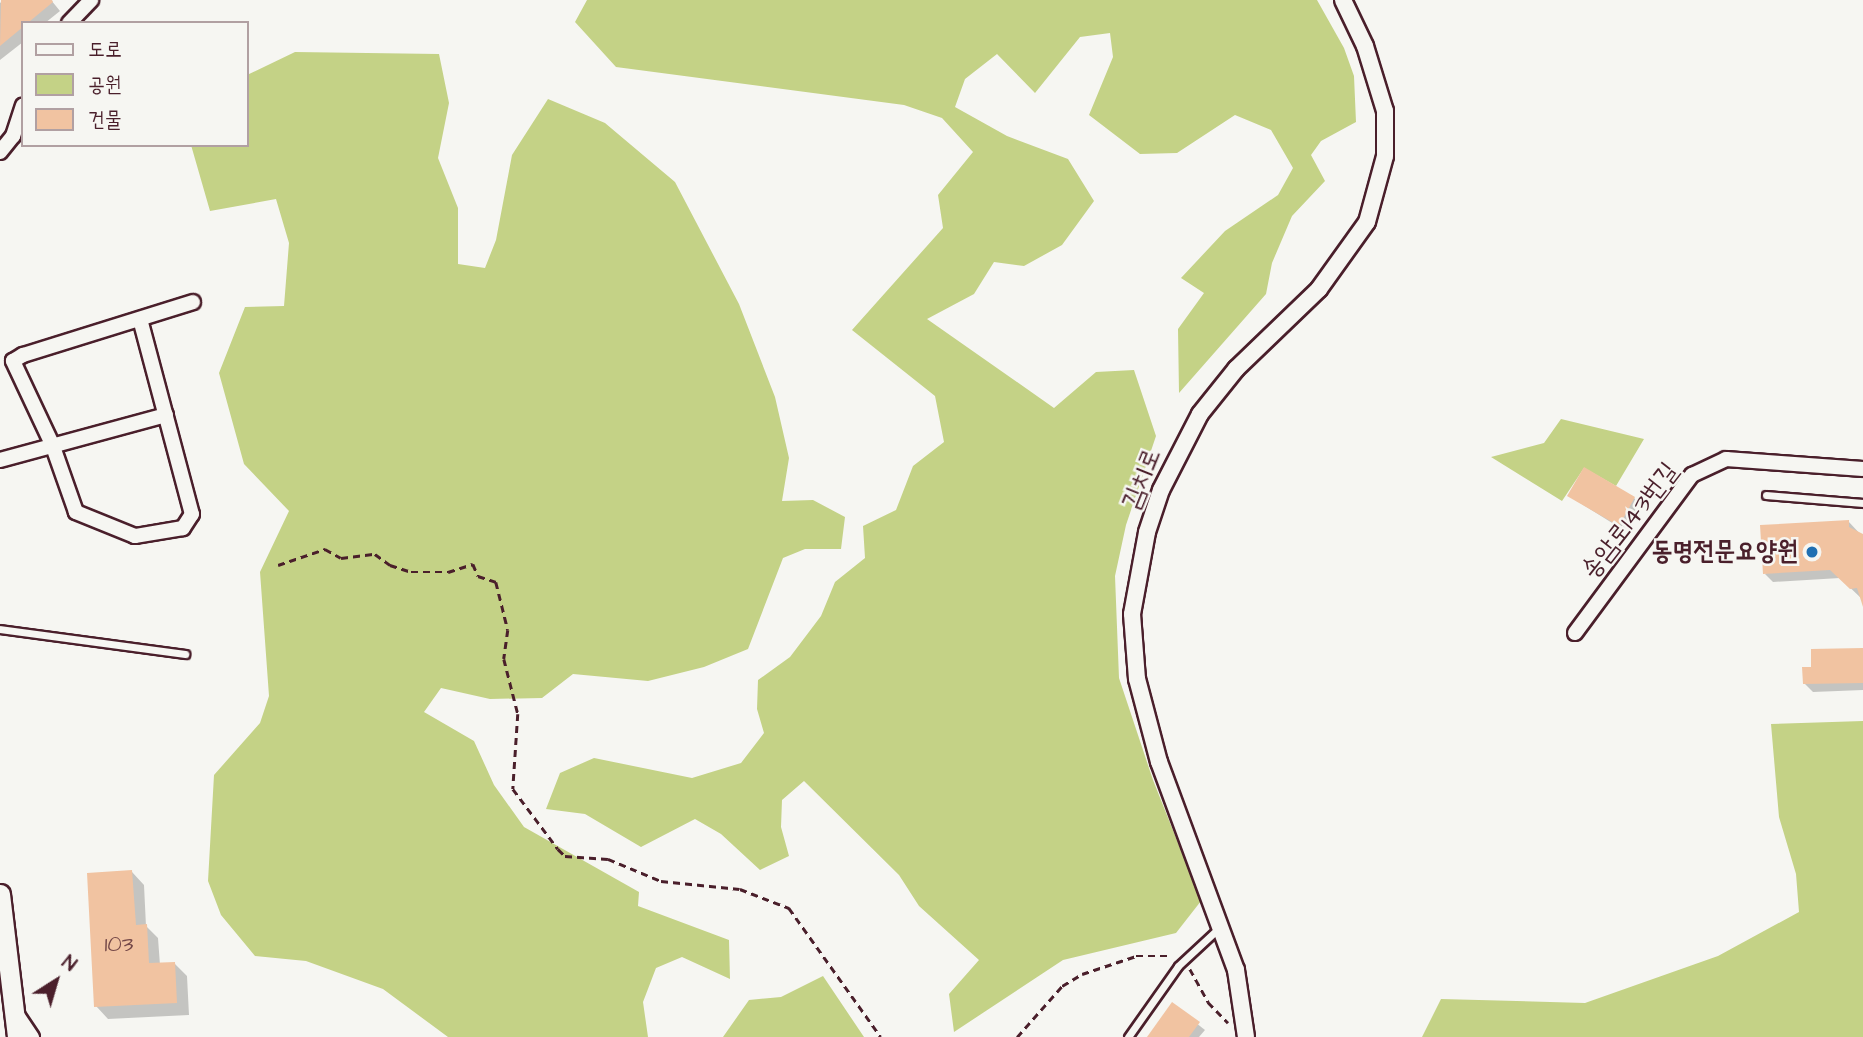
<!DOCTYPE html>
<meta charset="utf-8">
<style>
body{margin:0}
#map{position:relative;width:1863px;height:1037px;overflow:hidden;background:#f6f6f2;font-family:"Architects Daughter","Poor Story",sans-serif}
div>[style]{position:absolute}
.green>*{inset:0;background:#c4d286}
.shadow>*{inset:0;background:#0003}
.building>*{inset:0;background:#f1c3a1}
.path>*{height:2.5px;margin-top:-1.25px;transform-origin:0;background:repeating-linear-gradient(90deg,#4a1f2b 0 7px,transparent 0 12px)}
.roads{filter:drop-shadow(2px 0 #4a1f2b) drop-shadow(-2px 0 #4a1f2b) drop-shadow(0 2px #4a1f2b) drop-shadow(0 -2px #4a1f2b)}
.service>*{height:7px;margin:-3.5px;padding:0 3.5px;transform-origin:3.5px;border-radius:3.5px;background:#f6f6f2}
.minor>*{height:14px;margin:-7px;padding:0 7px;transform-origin:7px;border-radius:7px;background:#f6f6f2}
.tertiary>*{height:16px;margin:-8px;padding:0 8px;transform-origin:8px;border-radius:8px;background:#f6f6f2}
.secondary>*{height:19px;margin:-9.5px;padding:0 9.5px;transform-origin:9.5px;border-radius:9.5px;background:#f6f6f2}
.dots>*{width:19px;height:19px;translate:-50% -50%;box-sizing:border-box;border:4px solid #f6f6f2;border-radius:50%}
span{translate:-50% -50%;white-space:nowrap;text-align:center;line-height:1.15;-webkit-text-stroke:5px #f6f6f2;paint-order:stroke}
.number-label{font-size:23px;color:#744848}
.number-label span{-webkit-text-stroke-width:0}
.street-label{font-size:26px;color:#4a1f2b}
.poi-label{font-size:26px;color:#4a1f2b;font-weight:700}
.right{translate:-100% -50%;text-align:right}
.legend{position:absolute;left:21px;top:21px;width:228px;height:126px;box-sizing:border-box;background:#f6f6f2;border:2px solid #b1a0a2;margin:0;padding:9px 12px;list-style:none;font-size:21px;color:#4a1f2b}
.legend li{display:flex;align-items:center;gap:14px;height:35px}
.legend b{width:35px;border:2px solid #b1a0a2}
.north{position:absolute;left:21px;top:946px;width:70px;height:70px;-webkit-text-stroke:5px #f6f6f2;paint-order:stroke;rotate:37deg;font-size:19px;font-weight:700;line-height:28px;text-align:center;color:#4a1f2b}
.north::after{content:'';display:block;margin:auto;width:24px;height:32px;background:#4a1f2b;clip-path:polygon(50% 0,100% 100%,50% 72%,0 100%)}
</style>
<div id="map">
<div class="green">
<i style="clip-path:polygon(587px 0,1317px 0,1344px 48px,1354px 76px,1356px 122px,1321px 141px,1311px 155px,1325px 181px,1292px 216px,1272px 263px,1266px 294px,1179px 393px,1178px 329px,1204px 293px,1181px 278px,1225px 231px,1278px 195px,1293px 168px,1271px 130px,1235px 115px,1177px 153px,1140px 154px,1089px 115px,1113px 57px,1110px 33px,1080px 37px,1035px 93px,997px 54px,965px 79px,955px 107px,1007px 136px,1068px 159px,1094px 201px,1062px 245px,1024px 266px,994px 262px,974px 294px,927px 319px,1054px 408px,1096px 372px,1134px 370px,1156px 436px,1126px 525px,1115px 576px,1119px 678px,1153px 780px,1201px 901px,1176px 933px,1063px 960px,954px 1032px,949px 994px,979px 960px,919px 906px,899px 875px,804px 781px,782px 800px,781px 827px,789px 856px,760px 870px,721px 834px,695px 819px,641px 847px,585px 814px,546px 809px,560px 773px,594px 758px,692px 778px,741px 763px,764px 733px,757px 709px,758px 680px,790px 657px,821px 616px,835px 582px,865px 558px,863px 526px,896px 510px,913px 466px,944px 442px,935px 396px,852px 330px,943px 228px,938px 195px,973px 152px,942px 118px,904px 105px,616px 67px,575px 22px)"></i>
<i style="clip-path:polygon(295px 52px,439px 54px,449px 103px,438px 158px,458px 208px,458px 264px,485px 268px,496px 240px,512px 155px,548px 99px,605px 123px,675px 182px,739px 304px,775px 397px,789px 458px,782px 501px,813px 500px,845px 517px,841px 549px,805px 549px,783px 558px,748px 649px,704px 667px,648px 681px,573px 674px,542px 698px,490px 699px,441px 688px,424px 712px,474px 741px,494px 785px,524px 827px,639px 892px,638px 906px,729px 940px,730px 979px,682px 957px,656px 968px,643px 1002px,648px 1037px,448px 1037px,383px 989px,306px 961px,255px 956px,221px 915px,208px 881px,214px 775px,260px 723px,269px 696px,260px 572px,289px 511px,244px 464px,219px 373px,245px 307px,284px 306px,289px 243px,276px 199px,210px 211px,191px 145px,247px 145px,247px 75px)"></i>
<i style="clip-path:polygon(1561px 419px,1644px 439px,1616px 486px,1584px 468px,1562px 501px,1491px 457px,1544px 443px)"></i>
<i style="clip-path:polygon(1863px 721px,1863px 1037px,1422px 1037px,1441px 999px,1585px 1003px,1718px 956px,1799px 912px,1796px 874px,1779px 817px,1771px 724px)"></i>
<i style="clip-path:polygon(823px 976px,864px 1037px,723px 1037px,749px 1000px,781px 997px)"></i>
</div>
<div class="shadow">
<i style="clip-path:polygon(4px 0,51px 0,60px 11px,45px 23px,23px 23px,23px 42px,0 60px,0 3px)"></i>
<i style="clip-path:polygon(1569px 496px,1634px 498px,1640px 504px,1625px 531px)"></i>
<i style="clip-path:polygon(1848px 521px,1863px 537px,1863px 600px,1840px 578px,1773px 582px,1765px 574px)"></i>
<i style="clip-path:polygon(1863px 650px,1863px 690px,1813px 692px,1804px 683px,1813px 668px)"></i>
<i style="clip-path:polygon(132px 872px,144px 885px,146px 926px,158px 938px,160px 965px,175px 964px,187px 976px,189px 1015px,108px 1019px,96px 1006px)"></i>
<i style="clip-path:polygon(1172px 1004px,1205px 1030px,1199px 1037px,1149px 1037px)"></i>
</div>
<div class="building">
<i style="clip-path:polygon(1px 0,52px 0,53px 2px,0 46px)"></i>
<i style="clip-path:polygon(1584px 467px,1635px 497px,1619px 526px,1567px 496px)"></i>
<i style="clip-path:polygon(1849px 520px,1849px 527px,1863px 534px,1863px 607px,1857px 588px,1850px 589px,1830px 570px,1763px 574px,1760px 525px)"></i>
<i style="clip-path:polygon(1863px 648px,1863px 683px,1803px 684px,1802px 667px,1811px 667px,1811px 649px)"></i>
<i style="clip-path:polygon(132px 870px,136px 925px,147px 924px,149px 963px,175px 962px,177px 1003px,94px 1007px,87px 873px)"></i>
<i style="clip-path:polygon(1172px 1002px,1200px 1022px,1189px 1037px,1147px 1037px)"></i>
</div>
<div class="path">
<i style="left:278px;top:565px;width:50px;rotate:-18.8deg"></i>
<i style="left:325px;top:549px;width:18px;rotate:29deg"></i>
<i style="left:341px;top:558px;width:34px;rotate:-7deg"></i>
<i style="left:375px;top:554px;width:19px;rotate:36deg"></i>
<i style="left:390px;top:565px;width:22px;rotate:18deg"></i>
<i style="left:411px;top:572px;width:37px"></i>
<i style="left:448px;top:572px;width:26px;rotate:-18deg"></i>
<i style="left:473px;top:564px;width:13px;rotate:67deg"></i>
<i style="left:478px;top:576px;width:19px;rotate:18deg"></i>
<i style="left:496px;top:582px;width:49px;rotate:76deg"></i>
<i style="left:508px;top:630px;width:29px;rotate:98deg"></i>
<i style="left:504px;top:659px;width:57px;rotate:75.7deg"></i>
<i style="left:518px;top:714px;width:75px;rotate:93.8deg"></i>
<i style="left:513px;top:789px;width:75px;rotate:53.1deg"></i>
<i style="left:558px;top:849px;width:10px;rotate:45deg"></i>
<i style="left:565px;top:856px;width:43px;rotate:4deg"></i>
<i style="left:608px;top:859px;width:57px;rotate:22.5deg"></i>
<i style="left:661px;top:881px;width:79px;rotate:5.8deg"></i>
<i style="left:740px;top:889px;width:53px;rotate:21.2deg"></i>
<i style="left:789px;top:908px;width:158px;rotate:54.5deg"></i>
<i style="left:1190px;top:969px;width:38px;rotate:61deg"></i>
<i style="left:1208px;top:1002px;width:29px;rotate:46deg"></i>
<i style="left:1017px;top:1037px;width:68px;rotate:-48.6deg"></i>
<i style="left:1062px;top:986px;width:23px;rotate:-31deg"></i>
<i style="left:1082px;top:974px;width:57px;rotate:-18.4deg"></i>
<i style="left:1136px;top:956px;width:33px"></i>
</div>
<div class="roads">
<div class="service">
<i style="left:1766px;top:495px;width:97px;rotate:4.7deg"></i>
<i style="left:0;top:629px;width:187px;rotate:7.7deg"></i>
<i style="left:1128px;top:1037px;width:87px;rotate:-54.8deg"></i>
<i style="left:1178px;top:966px;width:57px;rotate:-42.9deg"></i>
</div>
<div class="minor">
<i style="left:69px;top:23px;width:32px;rotate:-46deg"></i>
<i style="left:0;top:152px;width:21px;rotate:-51deg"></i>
<i style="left:13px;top:136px;width:32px;rotate:-72deg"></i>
<i style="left:140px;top:319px;width:202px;rotate:75.1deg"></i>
<i style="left:192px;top:514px;width:17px;rotate:123deg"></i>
<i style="left:183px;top:528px;width:49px;rotate:170.5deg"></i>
<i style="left:135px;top:536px;width:64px;rotate:-157.9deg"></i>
<i style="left:76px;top:512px;width:72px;rotate:-109.4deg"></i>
<i style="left:52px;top:444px;width:92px;rotate:-115.2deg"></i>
<i style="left:13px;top:361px;width:12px;rotate:-31deg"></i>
<i style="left:23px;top:355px;width:178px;rotate:-17.3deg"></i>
<i style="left:0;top:460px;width:172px;rotate:-15.2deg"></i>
<i style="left:1575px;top:633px;width:197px;rotate:-53.5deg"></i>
<i style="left:1692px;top:475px;width:38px;rotate:-25deg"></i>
<i style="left:1726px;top:459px;width:137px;rotate:4.2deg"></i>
<i style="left:17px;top:1015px;width:27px;rotate:56deg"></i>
</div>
<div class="tertiary">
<i style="left:1246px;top:1037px;width:68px;rotate:-98.5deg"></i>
<i style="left:1236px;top:970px;width:222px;rotate:-110.3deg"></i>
<i style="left:1159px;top:762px;width:86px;rotate:-104.8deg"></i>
<i style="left:1137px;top:679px;width:65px;rotate:-94.4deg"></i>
<i style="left:1132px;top:614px;width:83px;rotate:-79.6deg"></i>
<i style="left:1147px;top:532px;width:44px;rotate:-71.6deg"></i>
<i style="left:1161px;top:490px;width:85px;rotate:-62.8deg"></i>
<i style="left:1200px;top:414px;width:58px;rotate:-51.3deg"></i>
<i style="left:1236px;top:369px;width:115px;rotate:-43.9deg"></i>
<i style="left:1319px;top:289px;width:82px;rotate:-54.4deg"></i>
<i style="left:1367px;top:222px;width:68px;rotate:-74.7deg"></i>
<i style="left:1385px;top:156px;width:45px;rotate:-90deg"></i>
<i style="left:1385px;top:111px;width:68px;rotate:-107.1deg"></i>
<i style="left:1365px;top:46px;width:51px;rotate:-115.6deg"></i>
</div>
<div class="secondary">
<i style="left:0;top:894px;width:144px;rotate:83.2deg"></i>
</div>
</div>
<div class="dots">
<i style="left:1812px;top:552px;background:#1f6fb2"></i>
</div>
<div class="number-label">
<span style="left:119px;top:944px">103</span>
</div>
<div class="street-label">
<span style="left:1142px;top:479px;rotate:-68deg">김치로</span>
<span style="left:1630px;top:521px;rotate:-52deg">송암로143번길</span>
</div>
<div class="poi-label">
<span class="right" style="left:1798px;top:552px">동명전문요양원</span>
</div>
<ul class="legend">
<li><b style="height:9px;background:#f6f6f2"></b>도로</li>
<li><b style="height:19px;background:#c4d286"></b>공원</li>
<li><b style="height:19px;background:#f1c3a1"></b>건물</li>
</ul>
<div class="north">N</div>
</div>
